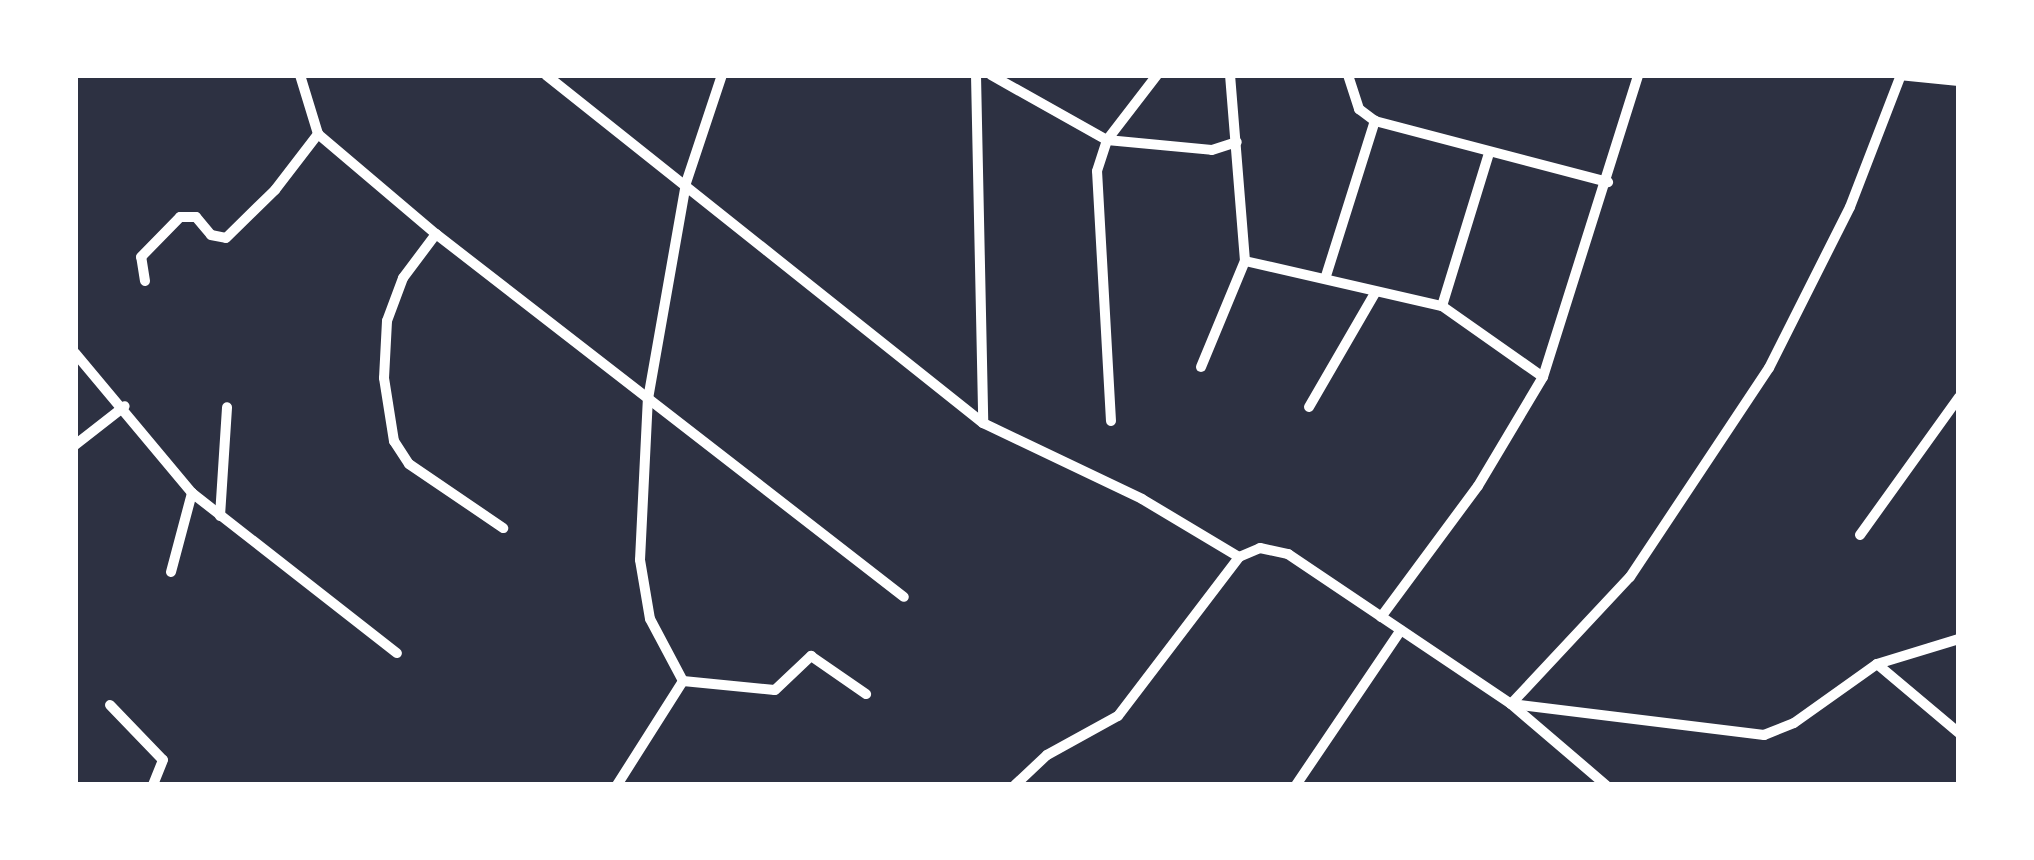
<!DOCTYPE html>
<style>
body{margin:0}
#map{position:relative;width:2034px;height:860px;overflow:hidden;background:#2d3142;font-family:Cabin,sans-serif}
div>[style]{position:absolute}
.minor>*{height:10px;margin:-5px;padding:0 5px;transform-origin:5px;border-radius:5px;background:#fff}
span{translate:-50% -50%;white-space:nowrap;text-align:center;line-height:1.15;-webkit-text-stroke:8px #fff;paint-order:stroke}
.frame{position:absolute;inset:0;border:78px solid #fff;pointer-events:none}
</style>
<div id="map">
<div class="minor">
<i style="left:300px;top:75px;width:62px;rotate:73deg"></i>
<i style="left:318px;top:134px;width:155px;rotate:40.3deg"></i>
<i style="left:436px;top:234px;width:592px;rotate:37.8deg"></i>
<i style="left:546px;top:75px;width:559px;rotate:38.53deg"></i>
<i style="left:983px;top:423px;width:176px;rotate:25.5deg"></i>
<i style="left:1142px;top:499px;width:113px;rotate:30.9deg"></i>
<i style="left:976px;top:75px;width:348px;rotate:88.8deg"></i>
<i style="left:991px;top:75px;width:133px;rotate:29.3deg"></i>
<i style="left:1107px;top:140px;width:105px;rotate:5.4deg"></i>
<i style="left:1212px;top:150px;width:26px;rotate:-18deg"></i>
<i style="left:1348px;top:75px;width:36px;rotate:72deg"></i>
<i style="left:1359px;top:109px;width:20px;rotate:37deg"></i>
<i style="left:1375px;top:121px;width:241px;rotate:14.7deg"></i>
<i style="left:1899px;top:75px;width:60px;rotate:5.7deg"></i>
<i style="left:436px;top:234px;width:55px;rotate:126.9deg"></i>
<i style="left:403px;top:278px;width:46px;rotate:110.4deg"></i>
<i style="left:387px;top:321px;width:57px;rotate:93deg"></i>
<i style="left:384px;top:378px;width:64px;rotate:81deg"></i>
<i style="left:394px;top:441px;width:27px;rotate:57deg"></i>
<i style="left:409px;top:464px;width:114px;rotate:34.2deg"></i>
<i style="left:1245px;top:261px;width:202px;rotate:12.9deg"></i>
<i style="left:1442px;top:306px;width:123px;rotate:35.1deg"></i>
<i style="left:1326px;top:276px;width:163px;rotate:-72.5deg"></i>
<i style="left:145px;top:281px;width:24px;rotate:-99deg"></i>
<i style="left:141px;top:257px;width:56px;rotate:-45.7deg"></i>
<i style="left:180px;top:217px;width:16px"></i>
<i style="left:196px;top:217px;width:23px;rotate:50deg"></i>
<i style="left:211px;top:235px;width:15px;rotate:11deg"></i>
<i style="left:226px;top:238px;width:69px;rotate:-44.4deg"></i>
<i style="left:275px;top:190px;width:71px;rotate:-52.5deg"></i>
<i style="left:1442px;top:306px;width:160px;rotate:-72.9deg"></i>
<i style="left:75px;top:353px;width:182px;rotate:50.1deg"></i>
<i style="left:192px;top:493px;width:260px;rotate:38deg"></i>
<i style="left:1201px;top:367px;width:115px;rotate:-67.5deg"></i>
<i style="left:1245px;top:261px;width:187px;rotate:-94.6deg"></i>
<i style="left:1309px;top:407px;width:132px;rotate:-59.9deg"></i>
<i style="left:1111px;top:421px;width:250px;rotate:-93.2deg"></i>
<i style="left:1097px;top:171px;width:33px;rotate:-72deg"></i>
<i style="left:1107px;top:140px;width:82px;rotate:-52.4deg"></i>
<i style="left:75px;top:445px;width:63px;rotate:-38deg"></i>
<i style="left:220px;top:516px;width:109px;rotate:-86.3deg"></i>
<i style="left:1860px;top:535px;width:170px;rotate:-54.3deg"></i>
<i style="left:171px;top:572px;width:82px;rotate:-75.1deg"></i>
<i style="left:1381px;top:617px;width:163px;rotate:-53.5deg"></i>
<i style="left:1478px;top:486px;width:127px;rotate:-59.2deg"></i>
<i style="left:1543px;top:377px;width:317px;rotate:-72.5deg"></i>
<i style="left:1877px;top:664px;width:107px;rotate:40.1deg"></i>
<i style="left:683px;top:681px;width:70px;rotate:-118deg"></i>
<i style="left:650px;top:619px;width:60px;rotate:-99.6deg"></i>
<i style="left:640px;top:560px;width:161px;rotate:-87.2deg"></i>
<i style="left:648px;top:399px;width:219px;rotate:-80deg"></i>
<i style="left:686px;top:183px;width:114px;rotate:-71.6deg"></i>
<i style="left:683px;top:681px;width:92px;rotate:5.6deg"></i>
<i style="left:775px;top:690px;width:50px;rotate:-43.4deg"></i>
<i style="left:811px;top:656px;width:67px;rotate:34.6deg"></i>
<i style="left:1511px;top:704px;width:174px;rotate:-46.9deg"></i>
<i style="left:1630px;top:577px;width:251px;rotate:-56.4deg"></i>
<i style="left:1769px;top:368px;width:180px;rotate:-63.3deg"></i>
<i style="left:1850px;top:207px;width:142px;rotate:-68.9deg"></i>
<i style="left:1512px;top:704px;width:254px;rotate:7deg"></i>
<i style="left:1764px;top:735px;width:32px;rotate:-22deg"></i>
<i style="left:1794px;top:723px;width:102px;rotate:-35.4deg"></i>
<i style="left:1877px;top:664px;width:86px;rotate:-17deg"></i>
<i style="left:110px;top:705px;width:76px;rotate:46.1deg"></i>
<i style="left:163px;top:760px;width:27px;rotate:112deg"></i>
<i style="left:617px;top:785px;width:123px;rotate:-57.6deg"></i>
<i style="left:1015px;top:785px;width:44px;rotate:-43.2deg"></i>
<i style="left:1047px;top:755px;width:81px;rotate:-28.8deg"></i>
<i style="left:1118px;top:716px;width:200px;rotate:-52.7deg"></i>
<i style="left:1239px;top:557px;width:23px;rotate:-23deg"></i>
<i style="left:1260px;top:548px;width:29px;rotate:12deg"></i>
<i style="left:1288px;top:554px;width:269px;rotate:33.9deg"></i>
<i style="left:1511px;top:704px;width:125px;rotate:40.5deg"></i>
<i style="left:1296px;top:785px;width:187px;rotate:-55.9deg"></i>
</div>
<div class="frame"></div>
</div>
